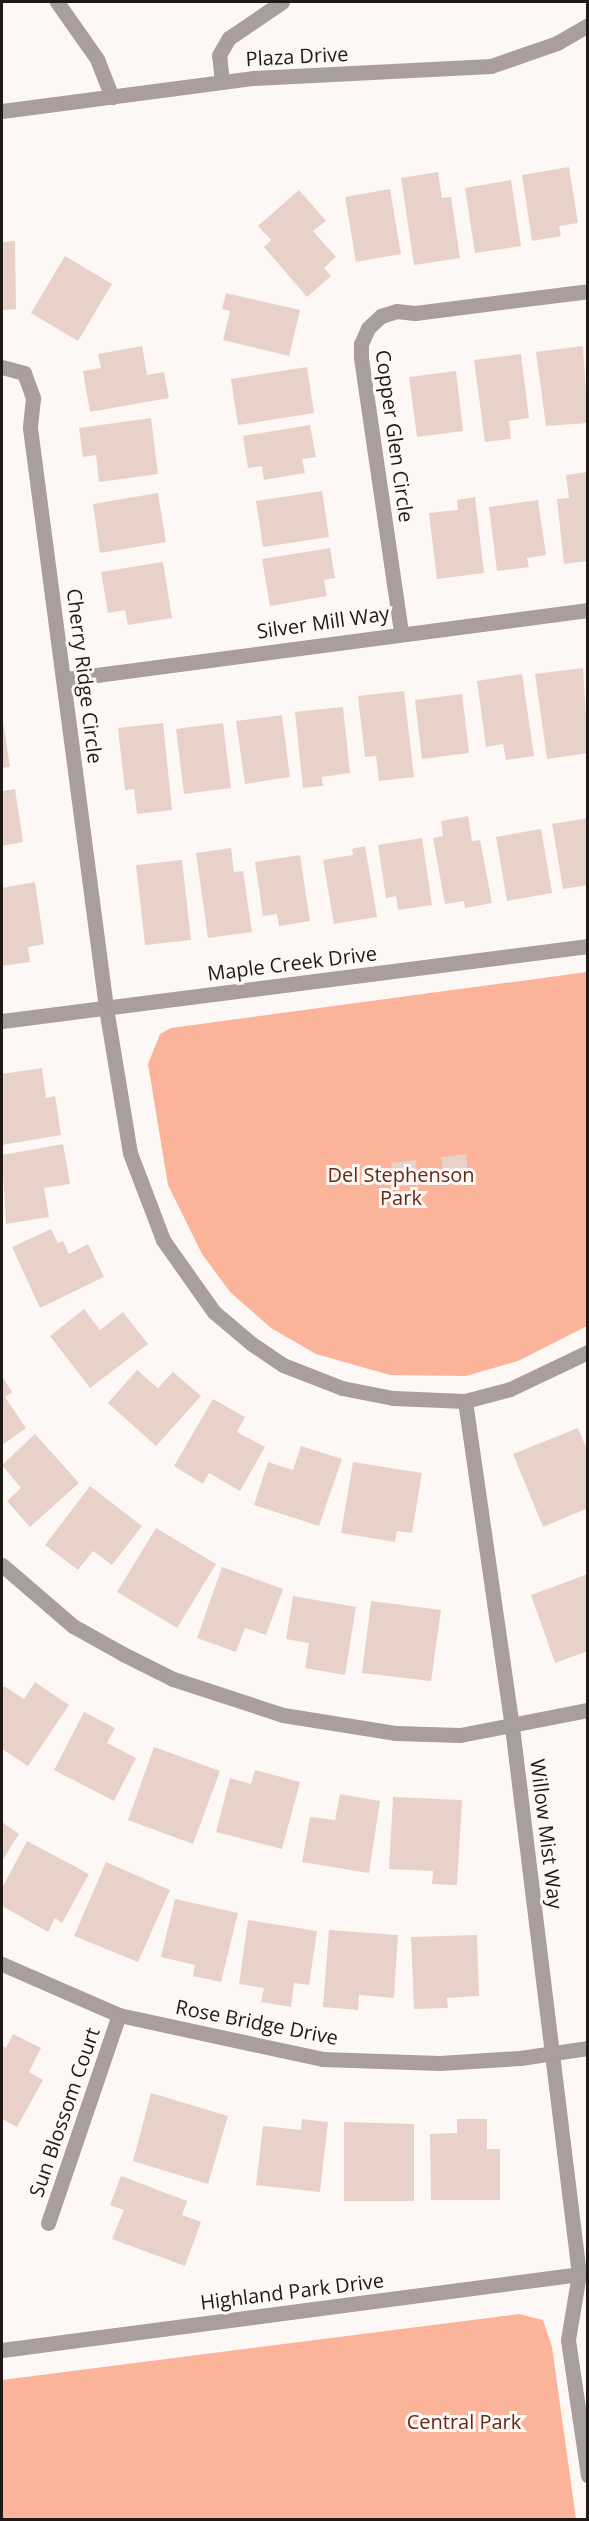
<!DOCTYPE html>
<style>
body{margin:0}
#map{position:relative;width:589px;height:2521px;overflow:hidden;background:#fdf8f6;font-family:"Open Sans",sans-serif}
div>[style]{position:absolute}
.green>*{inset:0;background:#fbb39a}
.building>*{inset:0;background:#e8d1c9}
.service>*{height:15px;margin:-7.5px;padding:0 7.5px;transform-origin:7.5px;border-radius:7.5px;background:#a99e9b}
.minor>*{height:15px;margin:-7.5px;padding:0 7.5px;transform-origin:7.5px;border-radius:7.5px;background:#a99e9b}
.tertiary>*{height:15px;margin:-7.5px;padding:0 7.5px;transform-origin:7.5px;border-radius:7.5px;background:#a99e9b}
span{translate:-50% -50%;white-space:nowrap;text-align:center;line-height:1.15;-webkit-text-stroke:6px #fdf8f6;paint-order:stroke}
.street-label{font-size:20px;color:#211916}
.park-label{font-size:20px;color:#632a15}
.frame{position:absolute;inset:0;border:3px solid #211916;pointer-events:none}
</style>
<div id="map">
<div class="green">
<i style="clip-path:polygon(587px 972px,587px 1326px,518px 1361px,466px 1376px,390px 1375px,316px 1354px,271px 1328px,230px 1292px,202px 1254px,168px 1185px,148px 1064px,160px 1034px,171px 1028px)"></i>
<i style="clip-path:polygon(519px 2314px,543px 2320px,552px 2347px,576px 2519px,2px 2519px,2px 2380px)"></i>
</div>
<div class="building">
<i style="clip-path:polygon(569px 167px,578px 223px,559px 226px,561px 236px,532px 241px,522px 175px)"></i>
<i style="clip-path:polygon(438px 172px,442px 198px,451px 197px,460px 258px,414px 265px,401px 178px)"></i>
<i style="clip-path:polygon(511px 180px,521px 246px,475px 253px,465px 188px)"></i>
<i style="clip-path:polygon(390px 189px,401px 254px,356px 262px,345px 197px)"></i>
<i style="clip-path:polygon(299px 190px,326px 221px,313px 231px,336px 257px,324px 268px,331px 276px,307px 297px,264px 247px,271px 240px,258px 226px)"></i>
<i style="clip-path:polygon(15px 241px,16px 309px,2px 310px,2px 242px)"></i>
<i style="clip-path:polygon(65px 256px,112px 284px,78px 341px,31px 313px)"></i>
<i style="clip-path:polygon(226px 293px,300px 310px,289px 356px,223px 340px,230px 311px,222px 309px)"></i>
<i style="clip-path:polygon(142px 346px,147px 375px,164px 372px,169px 398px,90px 412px,83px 371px,101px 368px,98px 354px)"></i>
<i style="clip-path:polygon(583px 346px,588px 423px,546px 426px,536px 352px)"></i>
<i style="clip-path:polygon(521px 354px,529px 418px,509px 421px,511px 439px,485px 442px,474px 360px)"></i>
<i style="clip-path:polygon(307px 367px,314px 413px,238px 425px,231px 379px)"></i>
<i style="clip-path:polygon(456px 371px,463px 431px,417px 437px,409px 377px)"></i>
<i style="clip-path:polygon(151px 418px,158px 474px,99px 482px,96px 455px,83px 457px,79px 428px)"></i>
<i style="clip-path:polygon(310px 425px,316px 457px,302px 459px,305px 473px,264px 480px,262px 466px,248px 468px,243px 436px)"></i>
<i style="clip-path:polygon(588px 472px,588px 561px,564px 564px,557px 499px,569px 498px,566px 475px)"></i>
<i style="clip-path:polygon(322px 491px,329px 537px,263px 547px,256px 501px)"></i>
<i style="clip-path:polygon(158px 493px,166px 542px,100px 553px,93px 504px)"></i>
<i style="clip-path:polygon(475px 497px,484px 573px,437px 579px,429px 513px,458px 510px,457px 500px)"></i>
<i style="clip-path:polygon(538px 500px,546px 555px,527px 558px,529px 567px,497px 571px,489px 507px)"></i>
<i style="clip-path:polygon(330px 548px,335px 578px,324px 580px,327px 596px,270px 606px,262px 559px)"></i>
<i style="clip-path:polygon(163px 562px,172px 618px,128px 625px,125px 610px,108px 613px,101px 572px)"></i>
<i style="clip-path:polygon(583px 668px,588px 753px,547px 759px,535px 674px)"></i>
<i style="clip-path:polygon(522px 674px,534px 756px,506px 760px,503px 744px,486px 747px,477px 681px)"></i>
<i style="clip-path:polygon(404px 691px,414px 777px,379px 781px,376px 756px,365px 757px,358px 696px)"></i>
<i style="clip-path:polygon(462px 694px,469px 753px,422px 759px,415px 700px)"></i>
<i style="clip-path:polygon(343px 707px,350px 773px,322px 777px,323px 786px,303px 788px,295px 712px)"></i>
<i style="clip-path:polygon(2px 715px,10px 767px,2px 768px)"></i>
<i style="clip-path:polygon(282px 715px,290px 777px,245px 784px,236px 721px)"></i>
<i style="clip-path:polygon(163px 723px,172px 810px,137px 814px,134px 789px,125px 790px,118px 728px)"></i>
<i style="clip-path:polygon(223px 723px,231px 788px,184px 794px,176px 729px)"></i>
<i style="clip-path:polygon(15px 789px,23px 842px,2px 846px,2px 791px)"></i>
<i style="clip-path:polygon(468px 816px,472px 841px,480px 840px,492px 903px,465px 908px,464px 901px,445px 904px,433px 838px,443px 836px,441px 821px)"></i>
<i style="clip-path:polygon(588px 818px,588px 885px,563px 889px,552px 824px)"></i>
<i style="clip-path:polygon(541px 829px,552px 893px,507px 901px,496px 837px)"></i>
<i style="clip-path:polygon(422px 838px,432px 905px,398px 910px,396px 896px,386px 898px,378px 845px)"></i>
<i style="clip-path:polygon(365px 846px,377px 917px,334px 924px,323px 860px,353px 855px,352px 849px)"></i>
<i style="clip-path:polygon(231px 848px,234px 872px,243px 871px,252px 932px,208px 938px,196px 853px)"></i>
<i style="clip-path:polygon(300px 855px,310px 921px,279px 926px,277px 914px,263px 916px,255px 862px)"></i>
<i style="clip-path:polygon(182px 860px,191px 940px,145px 945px,136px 865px)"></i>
<i style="clip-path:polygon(35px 882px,44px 944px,28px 947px,30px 962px,2px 966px,2px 888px)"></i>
<i style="clip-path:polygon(42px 1068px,46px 1098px,55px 1096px,61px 1135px,2px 1145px,2px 1074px)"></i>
<i style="clip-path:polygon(63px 1144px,70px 1184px,44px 1188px,49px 1217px,6px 1224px,2px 1155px)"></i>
<i style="clip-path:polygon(466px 1154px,469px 1178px,444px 1181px,441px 1157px)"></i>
<i style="clip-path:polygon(416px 1160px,418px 1184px,394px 1187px,391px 1163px)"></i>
<i style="clip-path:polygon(51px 1229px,58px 1243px,63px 1241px,69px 1254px,88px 1244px,104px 1277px,40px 1308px,12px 1247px)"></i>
<i style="clip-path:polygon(84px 1309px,100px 1330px,123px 1312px,148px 1344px,90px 1388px,50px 1336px)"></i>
<i style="clip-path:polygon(137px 1370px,158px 1388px,173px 1372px,201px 1396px,156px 1446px,108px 1403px)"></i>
<i style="clip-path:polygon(2px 1376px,12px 1392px,5px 1397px,26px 1428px,2px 1445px)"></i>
<i style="clip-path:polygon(213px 1399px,245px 1417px,237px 1432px,265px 1447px,240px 1491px,209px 1473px,203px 1484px,174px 1466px)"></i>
<i style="clip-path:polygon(578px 1428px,588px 1452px,588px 1508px,543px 1527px,513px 1454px)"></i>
<i style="clip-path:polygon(35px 1434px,79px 1483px,30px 1527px,7px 1501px,21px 1488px,2px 1465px)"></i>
<i style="clip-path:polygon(301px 1446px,342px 1459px,319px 1526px,254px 1505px,268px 1462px,293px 1470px)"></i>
<i style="clip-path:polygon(353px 1462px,422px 1473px,412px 1533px,397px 1531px,395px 1542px,341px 1533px)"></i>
<i style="clip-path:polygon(90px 1486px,142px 1526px,112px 1565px,93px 1551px,78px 1570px,45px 1545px)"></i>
<i style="clip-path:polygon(156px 1528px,216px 1564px,177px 1628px,117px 1592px)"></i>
<i style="clip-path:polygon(222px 1567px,283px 1589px,266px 1635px,245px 1628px,236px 1652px,197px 1638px)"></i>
<i style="clip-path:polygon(588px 1574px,588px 1651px,555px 1663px,531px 1595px)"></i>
<i style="clip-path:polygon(293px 1596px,356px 1607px,345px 1675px,305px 1668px,309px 1643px,286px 1639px)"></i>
<i style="clip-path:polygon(371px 1601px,441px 1610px,431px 1681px,362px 1673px)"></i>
<i style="clip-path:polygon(35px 1682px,69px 1705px,28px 1766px,2px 1749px,2px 1689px,4px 1686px,24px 1699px)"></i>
<i style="clip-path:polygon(84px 1712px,115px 1728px,107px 1743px,136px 1758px,114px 1801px,54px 1770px)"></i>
<i style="clip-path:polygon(154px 1747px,220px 1771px,193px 1844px,128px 1820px)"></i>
<i style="clip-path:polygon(255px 1770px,300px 1782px,282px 1849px,216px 1832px,230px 1778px,251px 1784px)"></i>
<i style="clip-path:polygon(340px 1794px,380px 1801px,369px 1873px,302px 1862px,310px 1817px,335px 1820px)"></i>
<i style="clip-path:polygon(393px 1797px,462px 1800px,457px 1885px,432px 1884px,433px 1871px,389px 1869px)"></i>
<i style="clip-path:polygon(2px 1822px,19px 1834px,2px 1861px)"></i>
<i style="clip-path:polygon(27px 1841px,89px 1874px,62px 1923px,55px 1918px,48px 1932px,2px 1906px,2px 1888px)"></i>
<i style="clip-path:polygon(106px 1862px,170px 1890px,138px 1962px,74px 1936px)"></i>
<i style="clip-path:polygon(175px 1899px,238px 1913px,221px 1982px,193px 1976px,195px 1965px,161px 1957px)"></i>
<i style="clip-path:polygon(248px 1920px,317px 1931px,309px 1985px,294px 1983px,291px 2007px,261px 2002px,264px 1988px,239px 1984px)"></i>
<i style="clip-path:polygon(329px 1930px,398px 1935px,394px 1998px,359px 1995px,358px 2010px,323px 2007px)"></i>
<i style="clip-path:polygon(477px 1935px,479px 1996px,447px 1998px,448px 2008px,414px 2009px,411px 1937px)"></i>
<i style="clip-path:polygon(13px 2034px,41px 2048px,29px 2072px,43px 2080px,17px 2127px,2px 2119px,2px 2046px,6px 2048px)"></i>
<i style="clip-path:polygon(151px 2093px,228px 2116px,208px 2184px,133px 2161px)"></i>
<i style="clip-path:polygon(302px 2119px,328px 2122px,320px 2192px,256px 2185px,263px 2126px,301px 2130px)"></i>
<i style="clip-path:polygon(457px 2119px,487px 2119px,487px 2149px,500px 2149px,500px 2200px,431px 2200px,430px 2134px,457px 2133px)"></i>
<i style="clip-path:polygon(344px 2122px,414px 2124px,414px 2201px,344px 2201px)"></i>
<i style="clip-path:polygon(121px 2176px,187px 2201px,182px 2215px,201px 2222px,185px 2266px,112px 2239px,124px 2210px,110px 2205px)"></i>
</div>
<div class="service">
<i style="left:57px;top:2px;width:70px;rotate:54.9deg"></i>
<i style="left:97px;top:59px;width:41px;rotate:68.5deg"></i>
<i style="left:222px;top:82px;width:27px;rotate:-96deg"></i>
<i style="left:219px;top:55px;width:20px;rotate:-60deg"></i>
<i style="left:229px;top:38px;width:64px;rotate:-34.2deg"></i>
<i style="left:2px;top:111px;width:254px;rotate:-7.5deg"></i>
<i style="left:254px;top:78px;width:237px;rotate:-2.9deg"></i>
<i style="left:491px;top:66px;width:70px;rotate:-19.2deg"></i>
<i style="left:557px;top:43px;width:36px;rotate:-30deg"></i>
</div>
<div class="minor">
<i style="left:2px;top:367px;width:23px;rotate:15deg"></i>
<i style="left:24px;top:373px;width:27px;rotate:70deg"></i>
<i style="left:33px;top:398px;width:30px;rotate:96deg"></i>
<i style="left:30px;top:428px;width:585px;rotate:82.53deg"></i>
<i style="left:106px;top:1008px;width:147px;rotate:80.6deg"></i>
<i style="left:130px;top:1153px;width:93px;rotate:69.2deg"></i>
<i style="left:163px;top:1240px;width:88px;rotate:54.7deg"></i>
<i style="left:214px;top:1312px;width:50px;rotate:40.1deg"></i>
<i style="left:252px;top:1344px;width:37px;rotate:34deg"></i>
<i style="left:283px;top:1365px;width:63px;rotate:21.3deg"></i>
<i style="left:342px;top:1388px;width:52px;rotate:11.1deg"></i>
<i style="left:393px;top:1398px;width:72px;rotate:2.4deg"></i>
<i style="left:465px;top:1401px;width:47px;rotate:-14.9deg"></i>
<i style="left:510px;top:1389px;width:86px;rotate:-25.4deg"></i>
<i style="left:401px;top:632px;width:278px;rotate:-98.3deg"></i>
<i style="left:361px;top:357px;width:13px;rotate:-90deg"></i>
<i style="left:361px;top:344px;width:17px;rotate:-66deg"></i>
<i style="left:368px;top:328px;width:18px;rotate:-43deg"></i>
<i style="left:381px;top:316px;width:16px;rotate:-18deg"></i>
<i style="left:396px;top:311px;width:19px;rotate:6deg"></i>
<i style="left:415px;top:313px;width:174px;rotate:-7.2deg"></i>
<i style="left:66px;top:679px;width:527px;rotate:-7.53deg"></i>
<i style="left:2px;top:1021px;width:591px;rotate:-7.29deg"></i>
<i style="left:465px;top:1401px;width:329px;rotate:81.8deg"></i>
<i style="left:512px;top:1727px;width:551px;rotate:83.02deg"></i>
<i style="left:2px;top:1565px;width:94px;rotate:40.7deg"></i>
<i style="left:73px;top:1626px;width:57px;rotate:29.2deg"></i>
<i style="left:123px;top:1654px;width:56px;rotate:26.6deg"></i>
<i style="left:173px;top:1679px;width:116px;rotate:18.1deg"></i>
<i style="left:283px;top:1715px;width:113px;rotate:9.1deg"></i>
<i style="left:395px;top:1733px;width:65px;rotate:1.8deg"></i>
<i style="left:460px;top:1735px;width:130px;rotate:-11.1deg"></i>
<i style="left:2px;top:1964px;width:128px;rotate:23.6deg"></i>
<i style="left:119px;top:2015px;width:208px;rotate:12.2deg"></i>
<i style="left:322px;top:2059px;width:118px;rotate:1.9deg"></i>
<i style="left:440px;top:2063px;width:80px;rotate:-3.6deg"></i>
<i style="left:520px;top:2058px;width:69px;rotate:-8.4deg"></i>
<i style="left:48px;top:2223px;width:220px;rotate:-71.2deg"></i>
</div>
<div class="tertiary">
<i style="left:579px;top:2274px;width:67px;rotate:99.5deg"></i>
<i style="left:568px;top:2340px;width:137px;rotate:81.6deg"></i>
<i style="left:2px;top:2350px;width:591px;rotate:-7.49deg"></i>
</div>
<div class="street-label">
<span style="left:297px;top:56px;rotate:-3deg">Plaza Drive</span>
<span style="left:395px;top:436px;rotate:82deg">Copper Glen Circle</span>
<span style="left:323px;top:622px;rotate:-8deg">Silver Mill Way</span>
<span style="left:85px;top:676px;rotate:83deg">Cherry Ridge Circle</span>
<span style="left:292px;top:963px;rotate:-7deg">Maple Creek Drive</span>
<span style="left:547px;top:1834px;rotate:83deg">Willow Mist Way</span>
<span style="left:257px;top:2022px;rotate:11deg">Rose Bridge Drive</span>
<span style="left:64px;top:2112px;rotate:-71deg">Sun Blossom Court</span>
<span style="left:292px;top:2291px;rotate:-7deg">Highland Park Drive</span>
</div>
<div class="park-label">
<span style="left:401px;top:1186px">Del Stephenson<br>Park</span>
<span style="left:464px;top:2421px">Central Park</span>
</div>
<div class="frame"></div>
</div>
